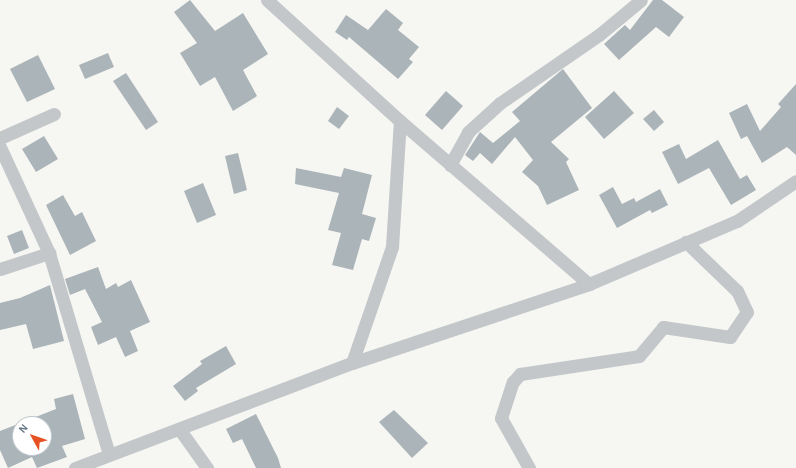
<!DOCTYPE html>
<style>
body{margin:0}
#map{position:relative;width:796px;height:468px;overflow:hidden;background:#f6f6f2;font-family:"Alegreya Sans",sans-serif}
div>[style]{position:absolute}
.building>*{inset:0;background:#abb4b9}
.street>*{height:13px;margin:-6.5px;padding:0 6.5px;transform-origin:6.5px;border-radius:6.5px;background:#c3c7ca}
span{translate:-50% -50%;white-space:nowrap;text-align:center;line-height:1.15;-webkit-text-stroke:4px #fff;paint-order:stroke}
.north{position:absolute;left:12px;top:416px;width:40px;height:40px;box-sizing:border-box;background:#fff;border:1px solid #c1c8ce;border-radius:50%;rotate:310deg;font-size:11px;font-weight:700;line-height:16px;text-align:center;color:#647684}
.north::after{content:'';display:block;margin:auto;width:14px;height:18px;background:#e75222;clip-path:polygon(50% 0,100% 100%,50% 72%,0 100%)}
</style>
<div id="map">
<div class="building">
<i style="clip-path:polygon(190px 0,215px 31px,243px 13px,268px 54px,243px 70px,257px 96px,233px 111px,215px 77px,200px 86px,180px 53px,197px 43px,174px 12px)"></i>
<i style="clip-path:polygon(653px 0,662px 0,684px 17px,669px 37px,656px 27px,619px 60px,604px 44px,625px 25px,630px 30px)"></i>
<i style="clip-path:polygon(386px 9px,403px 23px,398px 30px,419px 47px,409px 59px,413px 62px,398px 79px,349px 37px,347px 40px,335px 32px,346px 15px,368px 30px)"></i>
<i style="clip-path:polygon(108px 53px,114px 67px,85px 79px,79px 65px)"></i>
<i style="clip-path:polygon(38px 55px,55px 89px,27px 102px,10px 69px)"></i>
<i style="clip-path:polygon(563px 69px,592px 108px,551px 142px,569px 159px,566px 162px,579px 190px,547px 205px,538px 186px,522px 172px,533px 160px,515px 137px,492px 164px,480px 153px,473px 161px,465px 155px,480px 132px,493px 143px,520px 121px,512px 112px)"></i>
<i style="clip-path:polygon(126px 73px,158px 122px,146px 130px,113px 81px)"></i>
<i style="clip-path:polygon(796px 84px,796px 155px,787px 147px,762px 163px,747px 136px,741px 139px,729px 113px,747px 104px,760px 131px,781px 107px,778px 104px)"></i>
<i style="clip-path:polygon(446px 91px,463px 106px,442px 130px,425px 115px)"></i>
<i style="clip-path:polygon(614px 91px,634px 113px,604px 139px,585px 117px)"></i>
<i style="clip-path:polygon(337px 107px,349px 116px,339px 129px,328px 121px)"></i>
<i style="clip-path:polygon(654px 110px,664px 122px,654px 131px,643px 119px)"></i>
<i style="clip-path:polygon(44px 136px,58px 159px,36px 172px,22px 149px)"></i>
<i style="clip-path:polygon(718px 140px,740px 179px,747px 175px,756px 190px,731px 205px,709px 168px,678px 184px,662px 152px,679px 144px,686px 159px)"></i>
<i style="clip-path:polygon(238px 153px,247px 190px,234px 194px,225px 156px)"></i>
<i style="clip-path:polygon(296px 168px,341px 177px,344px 168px,372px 175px,362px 214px,376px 218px,369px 241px,362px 239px,353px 270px,332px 265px,341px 233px,328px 230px,339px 193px,295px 184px)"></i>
<i style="clip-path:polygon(203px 183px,216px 215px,197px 223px,184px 191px)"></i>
<i style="clip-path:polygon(613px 187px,622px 204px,634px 198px,636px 202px,660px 189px,668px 205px,652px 213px,650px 210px,617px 228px,599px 195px)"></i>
<i style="clip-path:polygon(63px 195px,75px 216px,82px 212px,96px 241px,70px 255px,46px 205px)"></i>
<i style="clip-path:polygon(22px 230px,29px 248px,14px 254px,7px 236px)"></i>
<i style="clip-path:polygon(98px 267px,106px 289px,116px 283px,118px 287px,131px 280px,150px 322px,130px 331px,138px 351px,125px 357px,116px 337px,98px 345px,91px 327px,102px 322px,85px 289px,70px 295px,65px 279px)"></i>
<i style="clip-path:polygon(50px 285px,64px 341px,33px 349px,26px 324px,0 330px,0 303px,20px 298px)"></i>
<i style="clip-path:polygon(226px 346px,236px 364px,196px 388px,198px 391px,185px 401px,173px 386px,202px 364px,200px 361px)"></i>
<i style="clip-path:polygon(evenodd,73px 394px,85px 439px,62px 446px,67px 457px,37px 468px,32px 457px,8px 468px,0 450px,0 431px,56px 409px,54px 399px,73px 394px,20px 424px,44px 424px,44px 448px,20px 448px,20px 424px)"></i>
<i style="clip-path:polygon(394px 410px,428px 443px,412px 458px,379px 422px)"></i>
<i style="clip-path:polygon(256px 414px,278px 458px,281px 468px,256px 468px,242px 439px,233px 443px,226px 429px)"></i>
</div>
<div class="street">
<i style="left:267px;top:0;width:180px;rotate:42.3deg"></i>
<i style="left:400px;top:121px;width:250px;rotate:40.8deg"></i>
<i style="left:0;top:138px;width:59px;rotate:-24deg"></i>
<i style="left:0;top:147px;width:117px;rotate:65.2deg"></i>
<i style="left:49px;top:253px;width:210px;rotate:73.4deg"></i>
<i style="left:450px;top:165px;width:38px;rotate:-61deg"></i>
<i style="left:468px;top:132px;width:43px;rotate:-42.2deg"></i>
<i style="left:500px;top:103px;width:121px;rotate:-34.6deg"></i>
<i style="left:600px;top:34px;width:53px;rotate:-39.7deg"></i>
<i style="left:0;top:269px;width:52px;rotate:-18.1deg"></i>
<i style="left:352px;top:363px;width:123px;rotate:-71deg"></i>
<i style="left:392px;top:247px;width:126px;rotate:-86.4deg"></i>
<i style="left:180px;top:430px;width:47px;rotate:54.6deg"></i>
<i style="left:75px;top:468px;width:296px;rotate:-20.8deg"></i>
<i style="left:352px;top:363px;width:250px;rotate:-18.4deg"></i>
<i style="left:589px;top:284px;width:161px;rotate:-23.1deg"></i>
<i style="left:737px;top:221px;width:71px;rotate:-34.1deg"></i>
<i style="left:529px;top:468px;width:57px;rotate:-119.2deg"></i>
<i style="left:501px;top:418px;width:38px;rotate:-72deg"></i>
<i style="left:513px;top:382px;width:11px;rotate:-49deg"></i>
<i style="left:520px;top:374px;width:120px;rotate:-8.6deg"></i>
<i style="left:639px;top:356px;width:38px;rotate:-50deg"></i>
<i style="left:663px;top:327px;width:68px;rotate:8.5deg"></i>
<i style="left:730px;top:337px;width:30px;rotate:-56deg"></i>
<i style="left:747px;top:312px;width:23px;rotate:-115deg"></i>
<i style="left:737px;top:291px;width:71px;rotate:-136.1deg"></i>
</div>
<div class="north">N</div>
</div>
